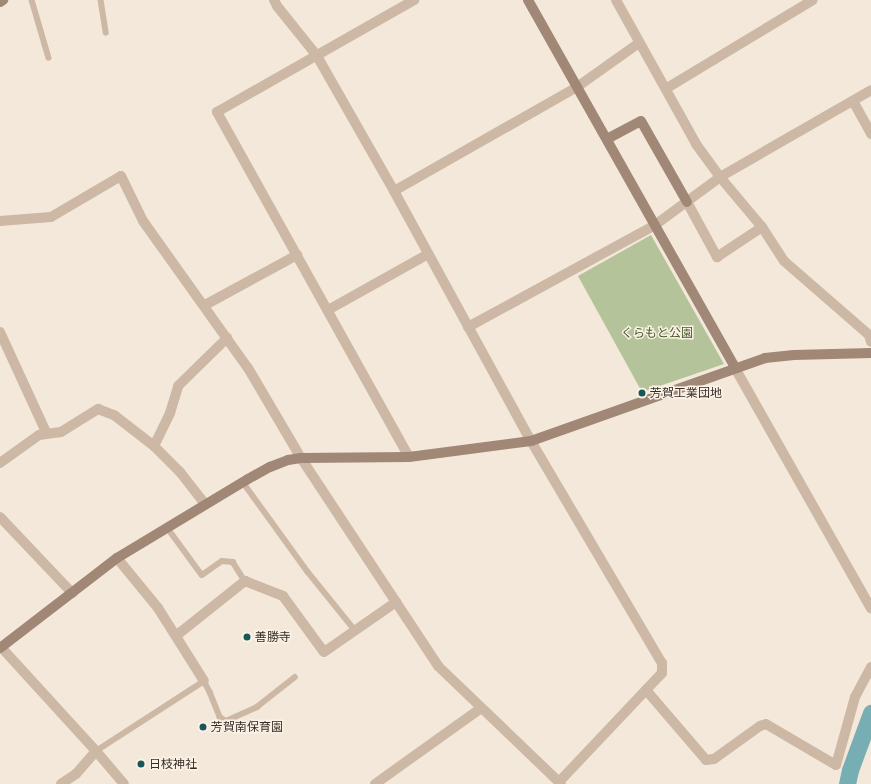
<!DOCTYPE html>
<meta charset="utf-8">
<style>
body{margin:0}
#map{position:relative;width:871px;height:784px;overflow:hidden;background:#f3e8da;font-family:Lato,"Noto Sans JP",sans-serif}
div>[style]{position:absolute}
.green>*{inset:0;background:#b4c399}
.river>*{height:17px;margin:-8.5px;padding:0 8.5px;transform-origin:8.5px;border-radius:8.5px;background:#77aeb3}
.lane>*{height:5.5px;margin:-2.75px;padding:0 2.75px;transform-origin:2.75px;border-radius:2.75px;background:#ccb8a5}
.street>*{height:10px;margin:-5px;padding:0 5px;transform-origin:5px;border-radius:5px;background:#ccb8a5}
.secondary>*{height:10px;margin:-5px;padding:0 5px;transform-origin:5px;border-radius:5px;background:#a08776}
.dots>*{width:11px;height:11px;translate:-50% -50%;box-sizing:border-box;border:2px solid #fbf2e6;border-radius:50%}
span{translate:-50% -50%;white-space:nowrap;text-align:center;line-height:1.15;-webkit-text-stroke:3px #fbf2e6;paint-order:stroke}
.park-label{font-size:12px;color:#455829}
.poi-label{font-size:12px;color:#372c27}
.left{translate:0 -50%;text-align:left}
</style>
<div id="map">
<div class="green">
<i style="clip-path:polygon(651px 235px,724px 364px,642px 392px,578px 276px)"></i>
</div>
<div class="river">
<i style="left:847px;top:784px;width:14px;rotate:-78deg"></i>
<i style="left:850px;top:770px;width:61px;rotate:-69.8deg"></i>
</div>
<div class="lane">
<i style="left:32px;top:0;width:60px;rotate:73.7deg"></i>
<i style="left:101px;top:0;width:33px;rotate:81deg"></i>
<i style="left:243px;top:482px;width:111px;rotate:54.2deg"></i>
<i style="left:308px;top:572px;width:75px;rotate:51deg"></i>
<i style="left:167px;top:527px;width:59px;rotate:53.9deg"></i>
<i style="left:202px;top:575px;width:24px;rotate:-35deg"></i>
<i style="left:222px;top:561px;width:11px;rotate:5deg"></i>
<i style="left:233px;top:562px;width:22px;rotate:58deg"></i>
<i style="left:96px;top:751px;width:129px;rotate:-32.9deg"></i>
<i style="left:204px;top:681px;width:13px;rotate:61deg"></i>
<i style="left:210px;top:692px;width:27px;rotate:68deg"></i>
<i style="left:220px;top:717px;width:7px;rotate:34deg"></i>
<i style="left:226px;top:721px;width:34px;rotate:-24deg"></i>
<i style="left:257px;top:707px;width:48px;rotate:-38.3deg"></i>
</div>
<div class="street">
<i style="left:274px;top:0;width:7px;rotate:63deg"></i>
<i style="left:277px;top:6px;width:64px;rotate:51.3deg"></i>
<i style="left:317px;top:56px;width:155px;rotate:60.3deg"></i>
<i style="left:394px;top:191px;width:285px;rotate:61.3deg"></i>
<i style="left:531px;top:441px;width:258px;rotate:59.5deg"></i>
<i style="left:662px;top:663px;width:10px;rotate:90deg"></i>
<i style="left:662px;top:673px;width:150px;rotate:133.4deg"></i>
<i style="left:616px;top:0;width:165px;rotate:60.9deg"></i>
<i style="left:696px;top:144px;width:41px;rotate:54deg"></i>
<i style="left:720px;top:177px;width:65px;rotate:50deg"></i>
<i style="left:762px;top:227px;width:40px;rotate:57.1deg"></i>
<i style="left:784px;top:261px;width:113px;rotate:41deg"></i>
<i style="left:869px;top:335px;width:7px;rotate:74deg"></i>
<i style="left:667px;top:88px;width:170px;rotate:-31.1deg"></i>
<i style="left:853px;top:101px;width:38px;rotate:61deg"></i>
<i style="left:394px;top:191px;width:210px;rotate:-29.6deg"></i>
<i style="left:577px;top:87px;width:76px;rotate:-35.4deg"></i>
<i style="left:687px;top:202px;width:63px;rotate:61.4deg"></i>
<i style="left:717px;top:257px;width:54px;rotate:-33.7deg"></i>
<i style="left:0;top:221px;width:51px;rotate:-4.5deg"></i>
<i style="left:51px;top:217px;width:81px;rotate:-30.4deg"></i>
<i style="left:121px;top:176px;width:50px;rotate:63.9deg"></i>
<i style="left:143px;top:221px;width:181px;rotate:54.5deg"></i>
<i style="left:248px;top:368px;width:104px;rotate:59.5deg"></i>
<i style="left:301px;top:458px;width:249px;rotate:56.6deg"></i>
<i style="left:438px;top:666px;width:170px;rotate:43.8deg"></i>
<i style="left:205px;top:305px;width:105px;rotate:-28.5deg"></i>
<i style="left:328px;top:310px;width:115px;rotate:-29.2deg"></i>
<i style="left:468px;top:327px;width:213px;rotate:-28.6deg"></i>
<i style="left:655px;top:225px;width:81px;rotate:-36.4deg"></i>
<i style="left:720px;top:177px;width:174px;rotate:-29.9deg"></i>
<i style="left:0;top:332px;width:112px;rotate:65.3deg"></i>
<i style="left:735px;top:368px;width:276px;rotate:60.5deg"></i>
<i style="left:154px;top:446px;width:37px;rotate:45deg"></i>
<i style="left:180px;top:472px;width:41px;rotate:52deg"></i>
<i style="left:409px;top:457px;width:395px;rotate:-119.1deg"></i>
<i style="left:217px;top:112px;width:227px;rotate:-29.6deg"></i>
<i style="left:0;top:463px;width:48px;rotate:-35.7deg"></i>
<i style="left:39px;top:435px;width:22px;rotate:-8deg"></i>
<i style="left:61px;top:432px;width:44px;rotate:-31.9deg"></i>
<i style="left:98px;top:409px;width:17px;rotate:21deg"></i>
<i style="left:114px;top:415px;width:51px;rotate:37.8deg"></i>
<i style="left:154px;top:446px;width:37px;rotate:-64deg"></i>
<i style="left:170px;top:413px;width:28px;rotate:-73deg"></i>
<i style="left:178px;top:386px;width:69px;rotate:-44.4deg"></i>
<i style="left:0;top:517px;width:105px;rotate:46.5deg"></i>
<i style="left:117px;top:558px;width:65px;rotate:50.6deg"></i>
<i style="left:158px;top:608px;width:86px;rotate:57.8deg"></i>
<i style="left:177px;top:635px;width:87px;rotate:-38.5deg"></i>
<i style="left:245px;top:581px;width:41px;rotate:21.5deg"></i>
<i style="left:283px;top:596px;width:69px;rotate:53.8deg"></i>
<i style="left:324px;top:652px;width:88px;rotate:-34.8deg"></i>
<i style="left:1px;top:647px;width:141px;rotate:47.6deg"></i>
<i style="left:96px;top:751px;width:43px;rotate:49.7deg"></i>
<i style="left:646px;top:690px;width:92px;rotate:49.4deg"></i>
<i style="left:706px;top:760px;width:8px;rotate:-7deg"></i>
<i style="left:714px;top:759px;width:57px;rotate:-35.7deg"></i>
<i style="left:760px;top:726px;width:6px;rotate:-18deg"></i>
<i style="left:766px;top:724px;width:81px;rotate:30.4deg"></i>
<i style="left:836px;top:765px;width:71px;rotate:-74.4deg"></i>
<i style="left:855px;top:697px;width:34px;rotate:-62deg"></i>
<i style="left:61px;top:784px;width:18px;rotate:-34deg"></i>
<i style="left:76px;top:774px;width:30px;rotate:-49deg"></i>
<i style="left:375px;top:784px;width:130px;rotate:-35.6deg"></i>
</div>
<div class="secondary">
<i style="left:528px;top:0;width:422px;rotate:60.6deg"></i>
<i style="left:0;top:2px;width:4px;rotate:-34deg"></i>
<i style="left:607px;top:139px;width:38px;rotate:-28deg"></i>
<i style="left:641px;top:121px;width:93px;rotate:60.4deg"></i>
<i style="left:0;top:648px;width:148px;rotate:-37.6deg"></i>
<i style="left:117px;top:558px;width:153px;rotate:-31.1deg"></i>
<i style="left:248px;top:479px;width:25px;rotate:-29deg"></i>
<i style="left:270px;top:467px;width:19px;rotate:-21deg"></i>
<i style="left:288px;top:460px;width:13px;rotate:-9deg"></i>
<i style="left:301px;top:458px;width:108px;rotate:-0.5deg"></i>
<i style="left:409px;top:457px;width:123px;rotate:-7.5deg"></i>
<i style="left:531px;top:441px;width:248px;rotate:-19.5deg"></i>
<i style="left:765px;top:358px;width:29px;rotate:-6deg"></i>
<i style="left:794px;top:355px;width:77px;rotate:-1.5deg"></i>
</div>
<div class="dots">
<i style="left:642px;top:393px;background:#19565c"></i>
<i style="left:247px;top:637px;background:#19565c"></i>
<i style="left:203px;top:727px;background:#19565c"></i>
<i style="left:141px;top:764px;background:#19565c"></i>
</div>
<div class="park-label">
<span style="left:657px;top:333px">くらもと公園</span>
</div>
<div class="poi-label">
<span class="left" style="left:650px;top:393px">芳賀工業団地</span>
<span class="left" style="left:255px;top:637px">善勝寺</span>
<span class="left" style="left:211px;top:727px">芳賀南保育園</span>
<span class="left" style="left:149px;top:764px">日枝神社</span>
</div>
</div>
